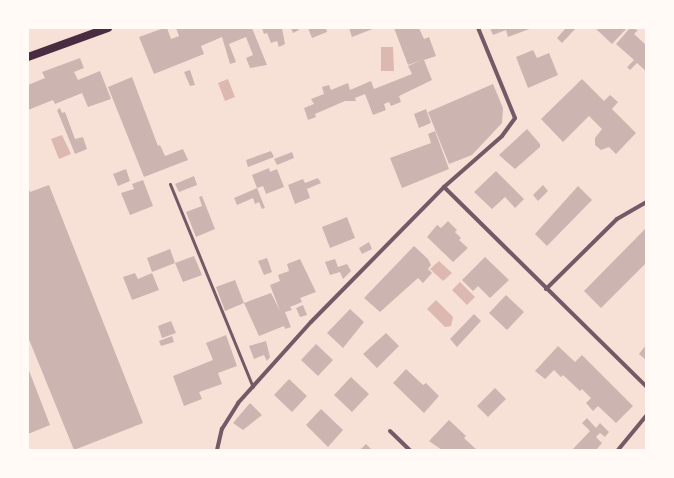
<!DOCTYPE html>
<style>
body{margin:0}
#map{position:relative;width:674px;height:478px;overflow:hidden;background:#f7e1d7;font-family:Cabin,sans-serif}
div>[style]{position:absolute}
.water>*{inset:0;background:#dcb8b0}
.building>*{inset:0;background:#ccb4b1}
.service>*{height:3px;margin:-1.5px;padding:0 1.5px;transform-origin:1.5px;border-radius:1.5px;background:#755966}
.minor>*{height:4px;margin:-2px;padding:0 2px;transform-origin:2px;border-radius:2px;background:#755966}
.secondary>*{height:8px;margin:-4px;padding:0 4px;transform-origin:4px;border-radius:4px;background:#4a2c40}
span{translate:-50% -50%;white-space:nowrap;text-align:center;line-height:1.15;-webkit-text-stroke:3px #fffaf5;paint-order:stroke}
.frame{position:absolute;inset:0;border:29px solid #fffaf5;pointer-events:none}
</style>
<div id="map">
<div class="water">
<i style="clip-path:polygon(381px 47px,393px 47px,394px 71px,381px 71px)"></i>
<i style="clip-path:polygon(228px 79px,235px 97px,225px 101px,218px 83px)"></i>
<i style="clip-path:polygon(62px 135px,71px 154px,59px 159px,51px 139px)"></i>
<i style="clip-path:polygon(439px 261px,452px 273px,443px 281px,430px 269px)"></i>
<i style="clip-path:polygon(460px 282px,475px 297px,467px 305px,452px 290px)"></i>
<i style="clip-path:polygon(436px 300px,453px 317px,451px 326px,445px 327px,427px 309px)"></i>
</div>
<div class="building">
<i style="clip-path:polygon(164px 28px,167px 28px,171px 39px,179px 36px,176px 28px,252px 28px,267px 65px,250px 68px,246px 58px,253px 55px,246px 37px,229px 44px,236px 62px,230px 64px,222px 37px,201px 46px,204px 54px,154px 74px,139px 37px)"></i>
<i style="clip-path:polygon(262px 28px,282px 28px,285px 44px,279px 47px,277px 41px,271px 43px,267px 33px,264px 34px)"></i>
<i style="clip-path:polygon(291px 28px,298px 28px,299px 30px,293px 33px)"></i>
<i style="clip-path:polygon(308px 28px,326px 28px,327px 32px,312px 38px)"></i>
<i style="clip-path:polygon(349px 28px,375px 28px,352px 37px)"></i>
<i style="clip-path:polygon(394px 28px,419px 28px,424px 39px,429px 37px,436px 56px,424px 60px,432px 80px,399px 96px,401px 102px,391px 106px,389px 102px,384px 104px,386px 110px,373px 115px,365px 94px,355px 98px,356px 101px,345px 101px,315px 114px,316px 117px,308px 120px,304px 108px,314px 104px,311px 99px,324px 94px,322px 87px,329px 85px,331px 90px,348px 83px,350px 90px,371px 81px,374px 89px,412px 74px,408px 66px,421px 60px,408px 65px)"></i>
<i style="clip-path:polygon(490px 28px,532px 28px,508px 37px,506px 30px,493px 35px)"></i>
<i style="clip-path:polygon(566px 28px,576px 28px,562px 43px,557px 38px)"></i>
<i style="clip-path:polygon(595px 28px,627px 28px,612px 44px)"></i>
<i style="clip-path:polygon(630px 28px,638px 30px,634px 34px,646px 45px,646px 71px,637px 63px,630px 70px,627px 67px,634px 60px,616px 44px)"></i>
<i style="clip-path:polygon(533px 50px,537px 58px,549px 53px,558px 75px,528px 88px,516px 57px)"></i>
<i style="clip-path:polygon(80px 58px,84px 68px,74px 72px,78px 80px,100px 71px,111px 99px,88px 107px,82px 93px,55px 104px,53px 100px,28px 110px,28px 85px,45px 78px,42px 72px)"></i>
<i style="clip-path:polygon(190px 70px,195px 85px,190px 86px,184px 72px)"></i>
<i style="clip-path:polygon(132px 77px,158px 146px,160px 145px,165px 156px,183px 149px,188px 160px,144px 177px,108px 87px)"></i>
<i style="clip-path:polygon(582px 79px,604px 101px,610px 95px,618px 102px,612px 109px,636px 133px,616px 154px,609px 147px,601px 150px,595px 145px,595px 138px,602px 129px,589px 116px,563px 142px,541px 119px)"></i>
<i style="clip-path:polygon(493px 84px,503px 108px,502px 123px,472px 155px,449px 164px,428px 112px)"></i>
<i style="clip-path:polygon(60px 108px,62px 113px,65px 112px,75px 139px,83px 137px,87px 149px,75px 154px,57px 110px)"></i>
<i style="clip-path:polygon(426px 109px,431px 123px,419px 128px,414px 114px)"></i>
<i style="clip-path:polygon(527px 129px,540px 144px,540px 147px,515px 169px,499px 155px)"></i>
<i style="clip-path:polygon(435px 131px,449px 169px,402px 188px,390px 158px,431px 143px,428px 134px)"></i>
<i style="clip-path:polygon(271px 151px,274px 157px,248px 167px,246px 160px)"></i>
<i style="clip-path:polygon(292px 152px,294px 158px,277px 165px,274px 159px)"></i>
<i style="clip-path:polygon(269px 168px,270px 172px,277px 169px,284px 187px,266px 194px,263px 186px,257px 188px,252px 175px)"></i>
<i style="clip-path:polygon(126px 169px,130px 181px,118px 186px,113px 174px)"></i>
<i style="clip-path:polygon(496px 171px,524px 199px,515px 208px,505px 197px,492px 209px,474px 192px)"></i>
<i style="clip-path:polygon(194px 176px,197px 185px,179px 192px,175px 184px)"></i>
<i style="clip-path:polygon(318px 178px,321px 183px,307px 189px,310px 198px,295px 204px,288px 185px,303px 179px,305px 183px)"></i>
<i style="clip-path:polygon(143px 180px,153px 206px,130px 215px,121px 193px,134px 189px,132px 184px)"></i>
<i style="clip-path:polygon(49px 185px,143px 423px,74px 450px,28px 337px,28px 187px,30px 192px)"></i>
<i style="clip-path:polygon(543px 185px,548px 191px,538px 201px,533px 195px)"></i>
<i style="clip-path:polygon(578px 186px,592px 200px,547px 246px,535px 234px)"></i>
<i style="clip-path:polygon(257px 188px,265px 208px,262px 209px,259px 202px,255px 204px,253px 198px,237px 205px,234px 198px)"></i>
<i style="clip-path:polygon(202px 196px,215px 229px,196px 237px,186px 212px,202px 206px,199px 197px)"></i>
<i style="clip-path:polygon(347px 217px,355px 238px,330px 248px,322px 227px)"></i>
<i style="clip-path:polygon(448px 221px,457px 230px,455px 232px,461px 238px,459px 240px,468px 248px,453px 262px,427px 237px,437px 225px,441px 228px)"></i>
<i style="clip-path:polygon(646px 228px,646px 263px,601px 308px,584px 291px)"></i>
<i style="clip-path:polygon(369px 242px,372px 249px,362px 254px,359px 248px)"></i>
<i style="clip-path:polygon(414px 246px,428px 259px,431px 265px,428px 269px,432px 273px,423px 283px,418px 278px,380px 312px,364px 298px)"></i>
<i style="clip-path:polygon(170px 249px,175px 263px,152px 272px,147px 258px)"></i>
<i style="clip-path:polygon(194px 256px,202px 275px,183px 282px,175px 263px)"></i>
<i style="clip-path:polygon(485px 257px,509px 280px,490px 298px,478px 286px,473px 291px,462px 280px)"></i>
<i style="clip-path:polygon(267px 258px,272px 272px,264px 275px,258px 261px)"></i>
<i style="clip-path:polygon(300px 259px,316px 292px,300px 298px,302px 302px,290px 307px,292px 310px,285px 312px,291px 327px,285px 329px,284px 326px,259px 336px,244px 303px,271px 293px,280px 311px,270px 285px,280px 281px,278px 275px,289px 271px,287px 264px)"></i>
<i style="clip-path:polygon(335px 259px,338px 267px,347px 264px,351px 271px,343px 279px,340px 272px,330px 275px,325px 262px)"></i>
<i style="clip-path:polygon(135px 273px,138px 279px,152px 273px,159px 290px,132px 300px,123px 277px)"></i>
<i style="clip-path:polygon(235px 280px,244px 303px,225px 311px,216px 287px)"></i>
<i style="clip-path:polygon(506px 295px,524px 312px,507px 330px,489px 313px)"></i>
<i style="clip-path:polygon(303px 305px,307px 315px,300px 317px,296px 308px)"></i>
<i style="clip-path:polygon(350px 309px,364px 322px,343px 348px,327px 333px)"></i>
<i style="clip-path:polygon(474px 314px,481px 321px,457px 347px,450px 339px)"></i>
<i style="clip-path:polygon(171px 321px,176px 333px,162px 338px,158px 326px)"></i>
<i style="clip-path:polygon(386px 333px,399px 346px,377px 368px,363px 354px)"></i>
<i style="clip-path:polygon(226px 335px,237px 366px,218px 373px,222px 384px,199px 392px,202px 399px,184px 406px,173px 376px,213px 360px,206px 343px)"></i>
<i style="clip-path:polygon(172px 336px,174px 342px,161px 346px,159px 341px)"></i>
<i style="clip-path:polygon(266px 341px,270px 357px,267px 361px,264px 355px,254px 359px,249px 346px)"></i>
<i style="clip-path:polygon(316px 344px,333px 360px,318px 376px,301px 360px)"></i>
<i style="clip-path:polygon(646px 345px,646px 360px,639px 354px)"></i>
<i style="clip-path:polygon(558px 346px,575px 362px,582px 355px,633px 406px,616px 423px,598px 406px,593px 411px,586px 403px,591px 398px,582px 389px,580px 391px,563px 375px,561px 377px,554px 370px,545px 379px,535px 371px)"></i>
<i style="clip-path:polygon(28px 368px,50px 425px,28px 434px)"></i>
<i style="clip-path:polygon(406px 369px,423px 385px,426px 383px,439px 396px,424px 413px,393px 383px)"></i>
<i style="clip-path:polygon(351px 377px,369px 394px,352px 412px,334px 395px)"></i>
<i style="clip-path:polygon(289px 379px,307px 396px,292px 412px,274px 395px)"></i>
<i style="clip-path:polygon(495px 388px,506px 399px,488px 417px,477px 406px)"></i>
<i style="clip-path:polygon(250px 403px,262px 415px,243px 430px,233px 423px)"></i>
<i style="clip-path:polygon(321px 409px,343px 430px,328px 447px,306px 425px)"></i>
<i style="clip-path:polygon(587px 418px,596px 428px,600px 423px,609px 432px,605px 437px,600px 433px,596px 437px,602px 443px,596px 450px,572px 450px,590px 431px,582px 423px)"></i>
<i style="clip-path:polygon(449px 420px,466px 436px,464px 438px,477px 450px,442px 450px,429px 441px)"></i>
<i style="clip-path:polygon(366px 444px,372px 450px,360px 450px)"></i>
</div>
<div class="service">
<i style="left:170px;top:184px;width:219px;rotate:67.8deg"></i>
</div>
<div class="minor">
<i style="left:444px;top:187px;width:284px;rotate:44.6deg"></i>
<i style="left:546px;top:289px;width:100px;rotate:-44.6deg"></i>
<i style="left:617px;top:219px;width:34px;rotate:-30deg"></i>
<i style="left:390px;top:431px;width:28px;rotate:44deg"></i>
<i style="left:217px;top:450px;width:22px;rotate:-77deg"></i>
<i style="left:222px;top:429px;width:31px;rotate:-58deg"></i>
<i style="left:238px;top:403px;width:109px;rotate:-48deg"></i>
<i style="left:311px;top:322px;width:190px;rotate:-45.4deg"></i>
<i style="left:444px;top:187px;width:77px;rotate:-41.3deg"></i>
<i style="left:502px;top:136px;width:22px;rotate:-54deg"></i>
<i style="left:515px;top:118px;width:97px;rotate:-112.3deg"></i>
<i style="left:618px;top:450px;width:44px;rotate:-50.5deg"></i>
</div>
<div class="secondary">
<i style="left:28px;top:57px;width:85px;rotate:-19.9deg"></i>
</div>
<div class="frame"></div>
</div>
